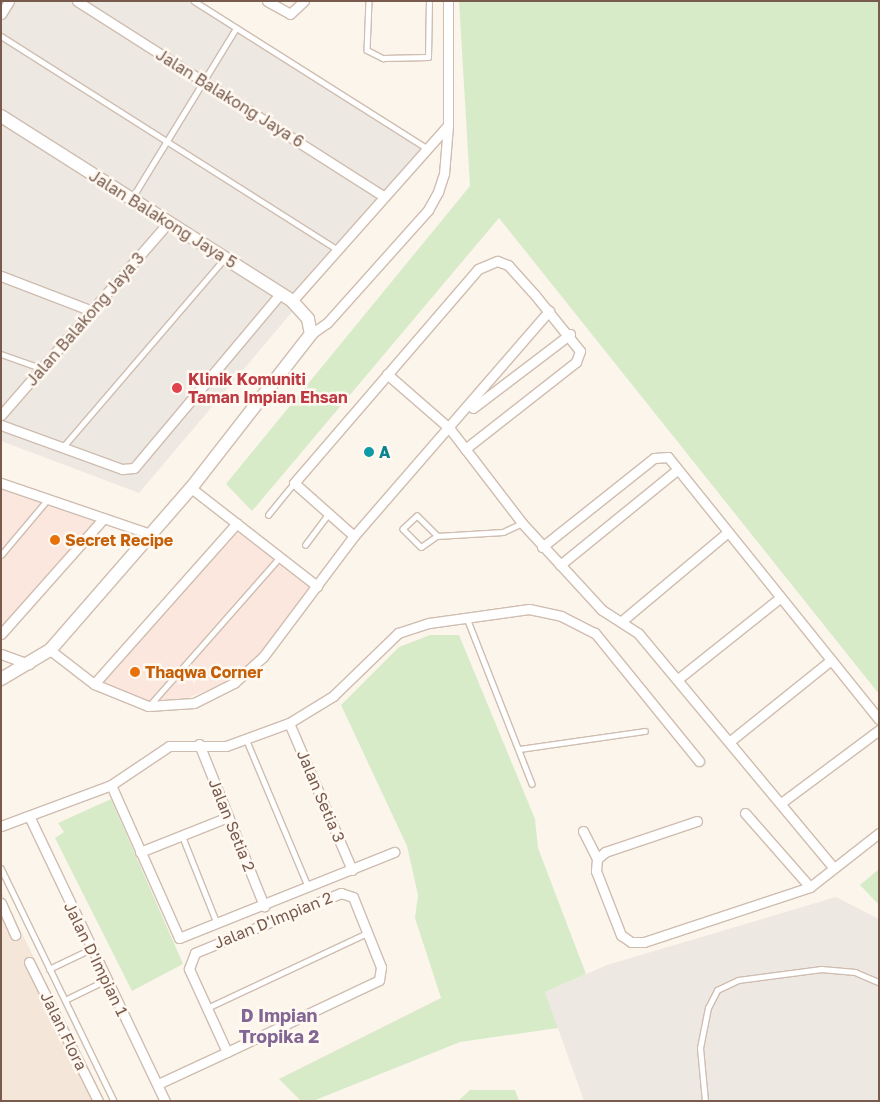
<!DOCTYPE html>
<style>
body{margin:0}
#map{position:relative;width:880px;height:1102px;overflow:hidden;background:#fcf5eb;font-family:"Golos Text",sans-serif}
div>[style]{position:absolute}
.residential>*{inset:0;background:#f4e7d9}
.commercial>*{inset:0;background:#fce7df}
.industrial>*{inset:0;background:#eee8e3}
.green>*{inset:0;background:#d8ebc9}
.roads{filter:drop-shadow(1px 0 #cfbdb0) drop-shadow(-1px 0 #cfbdb0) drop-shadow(0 1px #cfbdb0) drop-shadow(0 -1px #cfbdb0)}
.lane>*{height:4.5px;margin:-2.25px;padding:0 2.25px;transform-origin:2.25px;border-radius:2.25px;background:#fff}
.street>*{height:9px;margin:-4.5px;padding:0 4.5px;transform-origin:4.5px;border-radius:4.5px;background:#fff}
.secondary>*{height:12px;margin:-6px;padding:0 6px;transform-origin:6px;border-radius:6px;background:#fff}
.dots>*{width:14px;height:14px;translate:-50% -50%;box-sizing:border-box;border:2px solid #fff9f2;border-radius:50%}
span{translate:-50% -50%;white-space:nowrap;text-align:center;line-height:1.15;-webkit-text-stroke:5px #fff9f2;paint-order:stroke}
.street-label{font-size:16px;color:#785b4d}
.health-label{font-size:16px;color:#be3a42;font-weight:700}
.left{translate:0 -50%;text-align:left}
.culture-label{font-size:16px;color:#0d838f;font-weight:700}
.food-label{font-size:16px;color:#c56008;font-weight:700}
.neighbourhood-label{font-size:18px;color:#826693;font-weight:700}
.frame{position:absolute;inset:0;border:2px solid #785b4d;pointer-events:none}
</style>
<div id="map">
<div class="residential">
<i style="clip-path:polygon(1px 891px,105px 1101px,1px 1101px)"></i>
</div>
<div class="commercial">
<i style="clip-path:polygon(1px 487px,97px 520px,1px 628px)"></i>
<i style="clip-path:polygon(237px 529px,311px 586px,259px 655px,231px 680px,176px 703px,146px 702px,101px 682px)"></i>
</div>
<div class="industrial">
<i style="clip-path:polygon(1px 1px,200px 1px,430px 149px,139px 493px,1px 441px)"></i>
<i style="clip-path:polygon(836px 897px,879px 919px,879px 1101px,584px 1101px,545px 992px,607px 965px)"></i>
</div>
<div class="green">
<i style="clip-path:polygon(459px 1px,879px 1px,879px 694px,499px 218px,252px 511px,226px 484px,470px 186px)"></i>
<i style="clip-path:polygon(430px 635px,459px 635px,535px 819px,538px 848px,586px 974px,545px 992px,558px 1028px,460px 1042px,313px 1101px,301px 1101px,279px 1079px,441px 998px,415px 918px,418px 895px,407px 846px,341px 705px,399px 647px)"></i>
<i style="clip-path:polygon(111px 799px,183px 964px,132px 991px,55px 838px,64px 832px,58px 823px)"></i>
<i style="clip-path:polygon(879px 869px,879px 905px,860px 885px)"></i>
<i style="clip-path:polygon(470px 1090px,515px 1090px,519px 1101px,458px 1101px)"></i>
</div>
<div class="roads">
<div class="lane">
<i style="left:194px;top:1px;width:273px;rotate:32.3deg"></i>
<i style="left:369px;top:1px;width:49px;rotate:92.3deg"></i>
<i style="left:367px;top:50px;width:18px;rotate:27deg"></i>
<i style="left:383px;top:58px;width:45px;rotate:-1.3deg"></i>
<i style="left:428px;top:57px;width:56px;rotate:-89deg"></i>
<i style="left:1px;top:36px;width:398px;rotate:32.4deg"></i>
<i style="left:132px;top:198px;width:199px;rotate:-58.5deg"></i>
<i style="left:1px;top:354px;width:42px;rotate:19.3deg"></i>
<i style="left:63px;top:447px;width:248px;rotate:-49.4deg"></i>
<i style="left:268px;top:515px;width:41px;rotate:-50.9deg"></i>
<i style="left:437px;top:536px;width:28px;rotate:-135deg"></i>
<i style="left:417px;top:516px;width:19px;rotate:137deg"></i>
<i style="left:403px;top:529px;width:25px;rotate:45deg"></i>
<i style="left:421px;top:547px;width:19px;rotate:-35deg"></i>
<i style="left:437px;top:536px;width:66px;rotate:-3.5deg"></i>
<i style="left:503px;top:532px;width:21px;rotate:-25deg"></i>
<i style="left:305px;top:545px;width:39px;rotate:-53deg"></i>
<i style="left:1px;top:555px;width:73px;rotate:-50deg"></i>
<i style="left:467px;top:618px;width:178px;rotate:68.6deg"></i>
<i style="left:149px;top:706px;width:198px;rotate:-48.7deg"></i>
<i style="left:247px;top:741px;width:157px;rotate:67.2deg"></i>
<i style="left:520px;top:749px;width:126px;rotate:-8.2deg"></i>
<i style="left:182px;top:835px;width:95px;rotate:68.3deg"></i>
<i style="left:1px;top:868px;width:259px;rotate:64.1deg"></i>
<i style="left:49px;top:969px;width:47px;rotate:-25.5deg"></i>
<i style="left:67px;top:999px;width:43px;rotate:-26deg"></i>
<i style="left:207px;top:1008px;width:177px;rotate:-25.1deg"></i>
<i style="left:705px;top:1101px;width:53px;rotate:-95.4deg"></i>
<i style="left:700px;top:1048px;width:41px;rotate:-78.7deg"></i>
<i style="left:708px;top:1008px;width:20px;rotate:-63deg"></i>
<i style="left:717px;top:990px;width:23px;rotate:-25deg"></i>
<i style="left:738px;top:980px;width:84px;rotate:-7.5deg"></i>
<i style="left:821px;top:969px;width:34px;rotate:5deg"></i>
<i style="left:855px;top:972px;width:26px;rotate:23deg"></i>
</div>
<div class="street">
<i style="left:77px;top:1px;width:363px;rotate:32.5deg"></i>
<i style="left:267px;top:1px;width:26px;rotate:29deg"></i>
<i style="left:290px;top:14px;width:19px;rotate:-43deg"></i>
<i style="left:1px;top:14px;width:15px;rotate:-58deg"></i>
<i style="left:1px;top:276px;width:97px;rotate:21deg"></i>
<i style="left:292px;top:301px;width:235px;rotate:-48.4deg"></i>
<i style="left:311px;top:334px;width:19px;rotate:-35deg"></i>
<i style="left:327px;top:323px;width:152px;rotate:-48.2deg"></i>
<i style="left:428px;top:210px;width:21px;rotate:-61deg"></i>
<i style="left:438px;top:192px;width:19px;rotate:-72deg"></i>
<i style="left:444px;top:174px;width:49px;rotate:-85.3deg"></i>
<i style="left:448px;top:125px;width:124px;rotate:-90deg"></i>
<i style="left:387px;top:374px;width:84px;rotate:41.1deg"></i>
<i style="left:450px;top:429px;width:118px;rotate:52.5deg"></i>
<i style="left:522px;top:523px;width:118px;rotate:47.4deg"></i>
<i style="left:602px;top:610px;width:43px;rotate:32.6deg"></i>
<i style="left:638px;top:633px;width:306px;rotate:50.2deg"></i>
<i style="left:473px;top:408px;width:122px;rotate:-37.3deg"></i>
<i style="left:1px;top:415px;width:254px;rotate:-49deg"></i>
<i style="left:1px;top:425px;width:129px;rotate:20deg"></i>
<i style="left:122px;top:469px;width:12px;rotate:-5deg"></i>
<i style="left:134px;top:468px;width:227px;rotate:-50deg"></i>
<i style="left:1px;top:483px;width:157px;rotate:18.9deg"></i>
<i style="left:191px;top:488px;width:160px;rotate:37.9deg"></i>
<i style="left:354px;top:536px;width:80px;rotate:-138.5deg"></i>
<i style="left:294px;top:483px;width:282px;rotate:-49.3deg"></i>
<i style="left:478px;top:269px;width:21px;rotate:-23deg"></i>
<i style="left:497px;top:261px;width:12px;rotate:20deg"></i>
<i style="left:508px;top:265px;width:40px;rotate:48deg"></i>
<i style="left:535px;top:295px;width:72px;rotate:51.2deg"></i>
<i style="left:580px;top:351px;width:12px;rotate:110deg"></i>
<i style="left:576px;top:362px;width:141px;rotate:141.9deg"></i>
<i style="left:542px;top:547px;width:143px;rotate:-38.5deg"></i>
<i style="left:654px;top:458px;width:14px;rotate:-4deg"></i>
<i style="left:668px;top:457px;width:336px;rotate:51.2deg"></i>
<i style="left:560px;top:565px;width:151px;rotate:-39.1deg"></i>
<i style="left:623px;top:620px;width:137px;rotate:-40deg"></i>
<i style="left:1px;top:634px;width:155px;rotate:-48.4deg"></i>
<i style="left:50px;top:650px;width:56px;rotate:37.7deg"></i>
<i style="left:94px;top:684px;width:58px;rotate:22.2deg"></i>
<i style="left:148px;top:706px;width:46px;rotate:-3.7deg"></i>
<i style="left:194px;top:703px;width:45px;rotate:-26.6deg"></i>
<i style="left:234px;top:683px;width:39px;rotate:-42deg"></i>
<i style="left:263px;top:657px;width:151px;rotate:-53.1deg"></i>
<i style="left:354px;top:536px;width:298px;rotate:-49.1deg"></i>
<i style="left:1px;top:654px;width:30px;rotate:20deg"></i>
<i style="left:678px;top:679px;width:130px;rotate:-38.5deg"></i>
<i style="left:94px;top:684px;width:215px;rotate:-48.4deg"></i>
<i style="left:289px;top:723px;width:160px;rotate:66.8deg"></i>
<i style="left:729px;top:742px;width:131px;rotate:-38.8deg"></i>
<i style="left:199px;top:744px;width:175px;rotate:68.1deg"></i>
<i style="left:111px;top:785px;width:167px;rotate:66deg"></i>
<i style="left:179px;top:938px;width:232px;rotate:-21.8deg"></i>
<i style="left:781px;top:803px;width:122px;rotate:-36.7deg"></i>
<i style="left:745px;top:813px;width:98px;rotate:48.7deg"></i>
<i style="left:29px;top:816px;width:316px;rotate:64.5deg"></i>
<i style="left:1px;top:826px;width:117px;rotate:-20.4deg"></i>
<i style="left:111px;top:785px;width:70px;rotate:-33.9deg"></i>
<i style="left:169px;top:746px;width:57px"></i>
<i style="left:226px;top:746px;width:67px;rotate:-20.1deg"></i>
<i style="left:289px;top:723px;width:52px;rotate:-31.5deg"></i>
<i style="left:333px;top:696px;width:91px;rotate:-44.1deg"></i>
<i style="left:398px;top:633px;width:33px;rotate:-18deg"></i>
<i style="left:429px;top:623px;width:101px;rotate:-8deg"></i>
<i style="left:529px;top:609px;width:33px;rotate:12deg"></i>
<i style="left:561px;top:616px;width:38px;rotate:27deg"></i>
<i style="left:595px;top:633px;width:165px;rotate:50.9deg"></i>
<i style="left:583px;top:831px;width:31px;rotate:63deg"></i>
<i style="left:140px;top:852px;width:95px;rotate:-21.7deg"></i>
<i style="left:597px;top:859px;width:12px;rotate:95deg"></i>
<i style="left:596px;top:871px;width:69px;rotate:68.7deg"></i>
<i style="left:621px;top:935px;width:12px;rotate:35deg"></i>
<i style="left:631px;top:942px;width:13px"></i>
<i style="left:644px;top:942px;width:175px;rotate:-18.3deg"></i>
<i style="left:810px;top:887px;width:88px;rotate:-38deg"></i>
<i style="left:597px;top:859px;width:11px;rotate:-41deg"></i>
<i style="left:605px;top:852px;width:97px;rotate:-18.6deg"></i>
<i style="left:1px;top:903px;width:35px;rotate:66deg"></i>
<i style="left:29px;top:962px;width:155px;rotate:63.6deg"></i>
<i style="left:158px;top:1084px;width:76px;rotate:-24.9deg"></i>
<i style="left:227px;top:1052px;width:168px;rotate:-25.3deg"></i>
<i style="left:379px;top:980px;width:13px;rotate:-81deg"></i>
<i style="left:381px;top:967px;width:75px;rotate:-111.8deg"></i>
<i style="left:353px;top:897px;width:13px;rotate:-162deg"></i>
<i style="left:341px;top:893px;width:158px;rotate:157.7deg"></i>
<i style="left:195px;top:953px;width:17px;rotate:111deg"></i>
<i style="left:189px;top:969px;width:91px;rotate:65.4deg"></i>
</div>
<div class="secondary">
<i style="left:1px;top:116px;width:345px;rotate:32.4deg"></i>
<i style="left:292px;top:301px;width:24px;rotate:48deg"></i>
<i style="left:308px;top:319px;width:15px;rotate:79deg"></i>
<i style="left:311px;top:334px;width:195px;rotate:127.9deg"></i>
<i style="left:191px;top:488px;width:215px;rotate:131deg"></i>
<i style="left:50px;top:650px;width:57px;rotate:149.4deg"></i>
</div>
</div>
<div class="dots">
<i style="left:177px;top:388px;background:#e0444e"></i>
<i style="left:369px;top:452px;background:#0f9aa8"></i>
<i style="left:55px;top:540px;background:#e8710a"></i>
<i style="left:135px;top:672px;background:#e8710a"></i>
</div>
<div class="street-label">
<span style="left:230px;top:98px;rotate:32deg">Jalan Balakong Jaya 6</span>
<span style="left:163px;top:219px;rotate:32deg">Jalan Balakong Jaya 5</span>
<span style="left:85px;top:319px;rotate:-49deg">Jalan Balakong Jaya 3</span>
<span style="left:321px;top:796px;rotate:67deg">Jalan Setia 3</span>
<span style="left:232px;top:825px;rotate:68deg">Jalan Setia 2</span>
<span style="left:273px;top:920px;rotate:-22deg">Jalan D'Impian 2</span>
<span style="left:96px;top:959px;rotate:64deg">Jalan D'Impian 1</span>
<span style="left:64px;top:1031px;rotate:64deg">Jalan Flora</span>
</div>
<div class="health-label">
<span class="left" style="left:188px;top:388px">Klinik Komuniti<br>Taman Impian Ehsan</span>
</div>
<div class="culture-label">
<span class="left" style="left:379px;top:452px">A</span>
</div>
<div class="food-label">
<span class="left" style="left:65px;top:540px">Secret Recipe</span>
<span class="left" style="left:145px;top:672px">Thaqwa Corner</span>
</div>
<div class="neighbourhood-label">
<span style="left:279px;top:1026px">D Impian<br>Tropika 2</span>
</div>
<div class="frame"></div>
</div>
